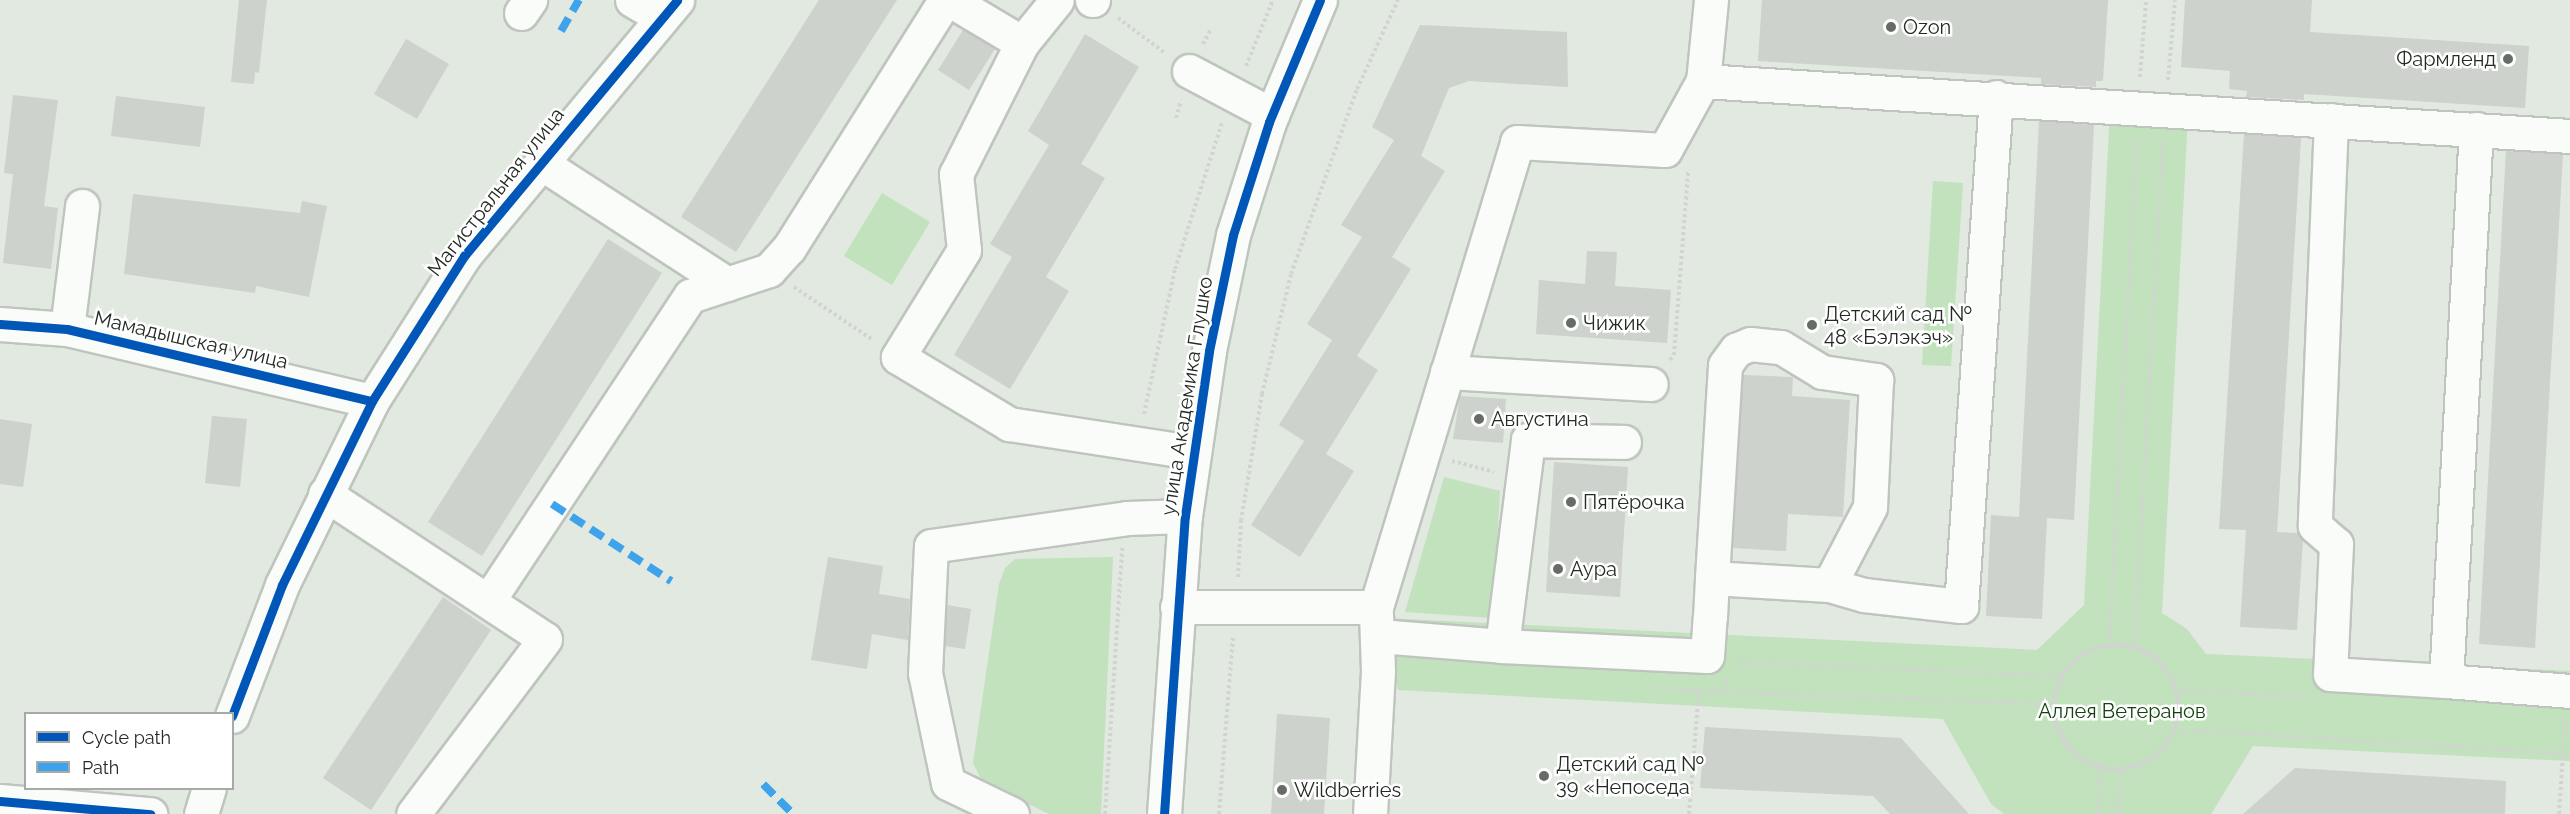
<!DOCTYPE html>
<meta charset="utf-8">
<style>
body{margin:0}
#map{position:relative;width:2570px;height:814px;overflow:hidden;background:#e1e9e0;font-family:Raleway,sans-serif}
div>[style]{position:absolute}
.green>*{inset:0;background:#c1e2bd}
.building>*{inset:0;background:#cdd2cc}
.path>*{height:4px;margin-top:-2px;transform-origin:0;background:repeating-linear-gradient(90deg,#d2d4d2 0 3px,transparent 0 6px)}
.path>.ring{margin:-2px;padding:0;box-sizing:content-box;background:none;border:4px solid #d2d4d2;border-radius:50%}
.roads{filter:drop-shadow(2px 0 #bfc5be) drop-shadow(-2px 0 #bfc5be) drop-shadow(0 2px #bfc5be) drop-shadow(0 -2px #bfc5be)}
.minor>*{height:33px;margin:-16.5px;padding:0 16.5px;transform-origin:16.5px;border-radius:16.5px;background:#fafcfa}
.quiet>*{height:8px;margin-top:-4px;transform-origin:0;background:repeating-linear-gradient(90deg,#3ea3eb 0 15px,transparent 0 23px)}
.cycleway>*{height:9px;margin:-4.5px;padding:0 4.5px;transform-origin:4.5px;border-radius:4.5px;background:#0057b8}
.dots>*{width:16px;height:16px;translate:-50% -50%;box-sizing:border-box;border:3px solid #fff;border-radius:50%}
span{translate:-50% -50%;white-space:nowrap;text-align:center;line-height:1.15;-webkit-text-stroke:5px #fff;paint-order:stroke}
.poi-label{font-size:20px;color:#242a24}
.left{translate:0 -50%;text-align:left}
.right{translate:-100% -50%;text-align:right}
.street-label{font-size:20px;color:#242a24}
.park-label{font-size:20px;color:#14410f}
.legend{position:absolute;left:24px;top:712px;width:210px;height:78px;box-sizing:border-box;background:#fff;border:2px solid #a7aaa7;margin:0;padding:8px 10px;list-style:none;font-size:18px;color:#242a24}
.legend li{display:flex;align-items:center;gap:12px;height:30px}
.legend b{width:30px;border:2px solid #a7aaa7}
</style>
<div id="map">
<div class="green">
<i style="clip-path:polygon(2110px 111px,2188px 116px,2162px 613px,2187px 629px,2206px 654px,2570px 671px,2570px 761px,2253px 746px,2211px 814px,2004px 814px,1991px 804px,1943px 719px,1398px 690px,1385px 618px,2037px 650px,2084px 605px)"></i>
<i style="clip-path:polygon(1933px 181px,1963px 183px,1951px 366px,1922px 365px)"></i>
<i style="clip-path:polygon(882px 193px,930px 222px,892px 285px,844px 256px)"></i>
<i style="clip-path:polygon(1444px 477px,1500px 491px,1493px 618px,1405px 612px)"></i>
<i style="clip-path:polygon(1113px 557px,1101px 814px,1049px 814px,991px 786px,981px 779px,973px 763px,999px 584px,1005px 568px,1015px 559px)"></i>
</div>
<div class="building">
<i style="clip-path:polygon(239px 0,267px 0,259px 73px,255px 72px,254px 84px,231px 82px)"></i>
<i style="clip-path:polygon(819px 0,897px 0,736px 252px,681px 217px)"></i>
<i style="clip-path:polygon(1762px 0,2108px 0,2103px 81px,2096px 81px,2096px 87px,2041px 84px,2041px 78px,1758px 61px)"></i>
<i style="clip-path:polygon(2185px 0,2312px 0,2310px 32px,2529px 46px,2525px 108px,2304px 94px,2304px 100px,2246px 97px,2247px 91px,2229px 89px,2230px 71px,2181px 67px)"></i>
<i style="clip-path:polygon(1420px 25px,1567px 32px,1568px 87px,1469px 81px,1449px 88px,1421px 156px,1445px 171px,1392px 257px,1411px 269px,1357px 356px,1378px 370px,1326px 454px,1354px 471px,1300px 557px,1251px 525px,1304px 441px,1279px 425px,1332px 340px,1307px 324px,1362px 237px,1341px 225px,1394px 140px,1372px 127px)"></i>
<i style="clip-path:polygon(963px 30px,995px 49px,969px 90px,938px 70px)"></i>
<i style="clip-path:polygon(1085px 34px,1139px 67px,1081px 164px,1105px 178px,1046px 277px,1069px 291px,1010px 389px,954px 355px,1012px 257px,990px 244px,1049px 145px,1028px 131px)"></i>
<i style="clip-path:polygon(406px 39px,449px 64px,417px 119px,374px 94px)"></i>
<i style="clip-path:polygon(13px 95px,58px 100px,44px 206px,58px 208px,51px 269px,3px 263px,13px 174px,4px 173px)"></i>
<i style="clip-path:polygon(116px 96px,205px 107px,200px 147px,111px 136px)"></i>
<i style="clip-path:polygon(2039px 121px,2094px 125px,2074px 520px,2047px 518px,2042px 619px,1986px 616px,1991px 515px,2019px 517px)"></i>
<i style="clip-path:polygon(2244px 134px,2301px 138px,2277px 532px,2298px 533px,2303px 540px,2297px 630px,2240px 627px,2246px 530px,2219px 529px)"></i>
<i style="clip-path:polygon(2506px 151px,2563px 154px,2535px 648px,2479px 644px)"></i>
<i style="clip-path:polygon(133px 194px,300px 213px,302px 201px,327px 206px,309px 297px,256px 286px,255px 293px,124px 274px)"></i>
<i style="clip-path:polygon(608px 239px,662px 273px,482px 556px,428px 522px)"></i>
<i style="clip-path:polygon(1587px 251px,1617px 252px,1615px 286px,1671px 290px,1667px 343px,1536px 334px,1539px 280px,1585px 284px)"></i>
<i style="clip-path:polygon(1743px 375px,1793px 377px,1792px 396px,1850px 400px,1843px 517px,1788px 514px,1786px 551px,1733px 548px)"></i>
<i style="clip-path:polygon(1460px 396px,1506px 399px,1503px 443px,1453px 439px)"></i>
<i style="clip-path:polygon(212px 416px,247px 419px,240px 487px,205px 483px)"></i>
<i style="clip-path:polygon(0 419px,32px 424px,23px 487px,0 484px)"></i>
<i style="clip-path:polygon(1554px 462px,1628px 467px,1620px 597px,1546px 592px)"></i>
<i style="clip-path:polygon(828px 557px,883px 566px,879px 594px,910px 599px,908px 640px,872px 634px,867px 669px,811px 660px)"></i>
<i style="clip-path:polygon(443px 597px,491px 630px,371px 810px,323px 778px)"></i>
<i style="clip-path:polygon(947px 605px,971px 609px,965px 649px,945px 646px)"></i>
<i style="clip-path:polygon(1277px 714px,1330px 718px,1324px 814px,1271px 814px)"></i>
<i style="clip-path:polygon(1705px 727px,1901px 738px,1969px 814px,1890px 814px,1873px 796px,1700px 788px)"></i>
<i style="clip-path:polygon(2295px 768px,2506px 781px,2505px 814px,2243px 814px)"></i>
</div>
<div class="path">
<i style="left:1118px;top:18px;width:59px;rotate:36.7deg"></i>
<i style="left:1203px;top:44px;width:17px;rotate:-62deg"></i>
<i style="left:1246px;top:66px;width:71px;rotate:-67.8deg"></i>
<i style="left:2140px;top:77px;width:77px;rotate:-85.5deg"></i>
<i style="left:2168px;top:80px;width:80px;rotate:-85deg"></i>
<i style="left:1176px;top:118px;width:18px;rotate:-74deg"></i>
<i style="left:794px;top:287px;width:95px;rotate:33.9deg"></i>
<i style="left:1670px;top:360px;width:6px;rotate:-51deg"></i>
<i style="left:1674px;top:355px;width:185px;rotate:-85.6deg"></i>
<i style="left:1144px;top:414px;width:148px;rotate:-77.9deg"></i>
<i style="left:1175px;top:269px;width:153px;rotate:-72.2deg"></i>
<i style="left:1452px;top:461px;width:43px;rotate:14.7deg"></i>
<i style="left:1238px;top:577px;width:56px;rotate:-86.9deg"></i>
<i style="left:1241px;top:521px;width:129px;rotate:-80.6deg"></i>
<i style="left:1262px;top:394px;width:123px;rotate:-76.4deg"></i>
<i style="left:1291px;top:274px;width:196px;rotate:-70.4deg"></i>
<i style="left:1357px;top:89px;width:98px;rotate:-65.3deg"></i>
<i class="ring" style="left:2054px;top:645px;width:120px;height:120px"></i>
<i style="left:2109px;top:646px;width:509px;rotate:-86.85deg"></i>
<i style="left:2134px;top:649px;width:509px;rotate:-86.73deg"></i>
<i style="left:1737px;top:662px;width:325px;rotate:2.5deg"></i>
<i style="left:1726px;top:680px;width:12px;rotate:99deg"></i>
<i style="left:1724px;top:692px;width:330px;rotate:2.1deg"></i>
<i style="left:1662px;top:688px;width:62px;rotate:3.7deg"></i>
<i style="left:2175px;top:691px;width:133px;rotate:2.2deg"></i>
<i style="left:2174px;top:729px;width:397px;rotate:3.6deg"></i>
<i style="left:1105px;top:814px;width:267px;rotate:-86.3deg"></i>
<i style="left:1219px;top:814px;width:177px;rotate:-85.5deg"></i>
<i style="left:1689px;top:814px;width:124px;rotate:-85.4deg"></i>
<i style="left:2098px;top:814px;width:46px;rotate:-86.3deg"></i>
<i style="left:2118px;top:814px;width:45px;rotate:-87.5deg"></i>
<i style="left:2559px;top:814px;width:94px;rotate:-86.3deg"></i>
</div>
<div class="roads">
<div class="minor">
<i style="left:632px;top:0;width:34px;rotate:30deg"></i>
<i style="left:950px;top:0;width:84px;rotate:30.8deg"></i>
<i style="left:1022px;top:43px;width:147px;rotate:116.7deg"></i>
<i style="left:956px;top:174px;width:76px;rotate:84deg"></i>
<i style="left:964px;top:250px;width:126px;rotate:121.7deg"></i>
<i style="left:898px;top:357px;width:130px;rotate:31.1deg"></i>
<i style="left:1009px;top:424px;width:185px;rotate:8.7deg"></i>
<i style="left:1092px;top:0;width:1px"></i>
<i style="left:1711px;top:0;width:81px;rotate:95.6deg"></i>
<i style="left:1703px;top:81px;width:869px;rotate:3.63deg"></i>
<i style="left:521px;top:13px;width:16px;rotate:-55deg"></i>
<i style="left:1022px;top:43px;width:55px;rotate:-50.9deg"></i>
<i style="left:1189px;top:71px;width:94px;rotate:27.9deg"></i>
<i style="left:2331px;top:120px;width:406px;rotate:92.3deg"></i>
<i style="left:2315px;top:526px;width:28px;rotate:41deg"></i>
<i style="left:2336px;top:544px;width:130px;rotate:92.6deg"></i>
<i style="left:2330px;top:674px;width:116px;rotate:3.5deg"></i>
<i style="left:2446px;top:681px;width:553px;rotate:-86.89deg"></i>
<i style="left:541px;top:163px;width:222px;rotate:33deg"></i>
<i style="left:0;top:324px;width:67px;rotate:4.3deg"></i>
<i style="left:67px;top:329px;width:313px;rotate:13.3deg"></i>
<i style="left:67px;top:329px;width:124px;rotate:-83deg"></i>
<i style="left:1447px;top:372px;width:204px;rotate:3.4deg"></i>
<i style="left:325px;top:494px;width:263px;rotate:33.4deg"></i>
<i style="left:545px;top:639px;width:219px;rotate:127deg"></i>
<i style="left:1829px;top:585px;width:36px;rotate:16deg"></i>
<i style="left:1864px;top:595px;width:98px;rotate:6.5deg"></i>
<i style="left:1961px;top:606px;width:510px;rotate:-86.07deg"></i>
<i style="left:488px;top:601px;width:366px;rotate:-56.5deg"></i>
<i style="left:690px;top:296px;width:83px;rotate:-18.2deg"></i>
<i style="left:769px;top:270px;width:30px;rotate:-48deg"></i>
<i style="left:789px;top:248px;width:293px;rotate:-57.8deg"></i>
<i style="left:1177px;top:607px;width:199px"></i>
<i style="left:1376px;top:607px;width:486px;rotate:-73.1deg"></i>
<i style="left:1517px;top:142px;width:148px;rotate:3.1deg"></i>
<i style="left:1665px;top:150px;width:79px;rotate:-61.2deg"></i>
<i style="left:1379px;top:636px;width:123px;rotate:4.6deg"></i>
<i style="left:1502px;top:646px;width:205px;rotate:2.8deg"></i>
<i style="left:1707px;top:656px;width:39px;rotate:-86deg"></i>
<i style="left:1710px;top:617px;width:39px;rotate:-87deg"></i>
<i style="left:1712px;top:578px;width:213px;rotate:-86.5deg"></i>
<i style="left:1725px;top:365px;width:19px;rotate:-54deg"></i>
<i style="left:1736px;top:350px;width:15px;rotate:-23deg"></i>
<i style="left:1750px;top:344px;width:31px;rotate:6deg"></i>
<i style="left:1781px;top:347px;width:48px;rotate:31.4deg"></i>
<i style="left:1822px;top:372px;width:55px;rotate:8.4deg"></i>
<i style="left:1876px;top:380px;width:127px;rotate:92.7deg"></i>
<i style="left:1870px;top:507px;width:88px;rotate:117.7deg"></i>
<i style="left:1829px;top:585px;width:117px;rotate:-176.6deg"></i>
<i style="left:1502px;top:646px;width:208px;rotate:-82.8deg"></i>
<i style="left:1528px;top:440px;width:96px;rotate:1.2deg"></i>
<i style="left:2446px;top:681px;width:124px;rotate:4.6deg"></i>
<i style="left:232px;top:716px;width:140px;rotate:-69.1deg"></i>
<i style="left:282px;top:585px;width:205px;rotate:-63.9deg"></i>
<i style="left:372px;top:401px;width:172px;rotate:-57.6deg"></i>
<i style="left:464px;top:256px;width:333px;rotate:-50.2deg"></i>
<i style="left:0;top:801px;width:151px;rotate:5deg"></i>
<i style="left:201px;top:814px;width:27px;rotate:-73deg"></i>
<i style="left:1012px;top:814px;width:71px;rotate:-154.2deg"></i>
<i style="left:948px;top:783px;width:112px;rotate:-101.8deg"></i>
<i style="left:925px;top:673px;width:127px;rotate:-87.3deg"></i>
<i style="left:931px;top:546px;width:198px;rotate:-8.1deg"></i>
<i style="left:1127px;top:518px;width:58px;rotate:-2deg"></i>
<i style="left:1164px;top:814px;width:299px;rotate:-86deg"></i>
<i style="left:1185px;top:516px;width:167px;rotate:-81.7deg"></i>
<i style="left:1209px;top:351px;width:118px;rotate:-78.3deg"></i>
<i style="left:1233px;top:235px;width:119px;rotate:-72.3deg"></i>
<i style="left:1269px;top:122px;width:132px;rotate:-67.3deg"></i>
<i style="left:1370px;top:814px;width:143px;rotate:-86.8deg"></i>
<i style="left:1378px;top:671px;width:56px;rotate:-92deg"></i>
</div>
</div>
<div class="quiet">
<i style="left:561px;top:31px;width:36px;rotate:-60deg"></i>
<i style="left:552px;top:504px;width:142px;rotate:32.9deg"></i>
<i style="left:763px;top:784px;width:42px;rotate:45deg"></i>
</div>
<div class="cycleway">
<i style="left:0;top:324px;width:67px;rotate:4.3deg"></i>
<i style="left:67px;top:329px;width:313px;rotate:13.3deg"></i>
<i style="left:232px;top:716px;width:140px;rotate:-69.1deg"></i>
<i style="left:282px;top:585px;width:205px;rotate:-63.9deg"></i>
<i style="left:372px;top:401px;width:172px;rotate:-57.6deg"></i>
<i style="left:464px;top:256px;width:333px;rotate:-50.2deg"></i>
<i style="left:0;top:801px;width:151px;rotate:5deg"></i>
<i style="left:1164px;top:814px;width:299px;rotate:-86deg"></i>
<i style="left:1185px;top:516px;width:167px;rotate:-81.7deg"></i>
<i style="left:1209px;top:351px;width:118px;rotate:-78.3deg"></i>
<i style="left:1233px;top:235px;width:119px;rotate:-72.3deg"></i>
<i style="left:1269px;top:122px;width:132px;rotate:-67.3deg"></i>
</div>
<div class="dots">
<i style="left:1891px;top:27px;background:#666d66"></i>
<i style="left:2508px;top:59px;background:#666d66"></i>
<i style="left:1571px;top:323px;background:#666d66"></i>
<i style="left:1812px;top:325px;background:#666d66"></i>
<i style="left:1479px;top:419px;background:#666d66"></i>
<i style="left:1571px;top:502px;background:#666d66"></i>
<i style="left:1558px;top:569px;background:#666d66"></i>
<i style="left:1544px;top:776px;background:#666d66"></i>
<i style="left:1282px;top:790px;background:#666d66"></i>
</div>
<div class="poi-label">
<span class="left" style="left:1903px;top:27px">Ozon</span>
<span class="right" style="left:2496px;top:59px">Фармленд</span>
<span class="left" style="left:1824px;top:326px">Детский сад №<br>48 «Бэлэкэч»</span>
<span class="left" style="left:1583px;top:323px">Чижик</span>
<span class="left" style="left:1491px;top:419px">Августина</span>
<span class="left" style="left:1583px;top:502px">Пятёрочка</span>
<span class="left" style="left:1570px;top:569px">Аура</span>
<span class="left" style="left:1556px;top:776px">Детский сад №<br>39 «Непоседа</span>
<span class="left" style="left:1294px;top:790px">Wildberries</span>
</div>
<div class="street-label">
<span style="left:496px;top:192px;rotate:-52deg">Магистральная улица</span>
<span style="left:191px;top:340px;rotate:13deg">Мамадышская улица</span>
<span style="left:1187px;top:396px;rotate:-81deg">улица Академика Глушко</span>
</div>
<div class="park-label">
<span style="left:2122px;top:711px">Аллея Ветеранов</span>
</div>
<ul class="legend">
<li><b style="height:8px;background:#0057b8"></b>Cycle path</li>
<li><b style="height:8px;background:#3ea3eb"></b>Path</li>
</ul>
</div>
